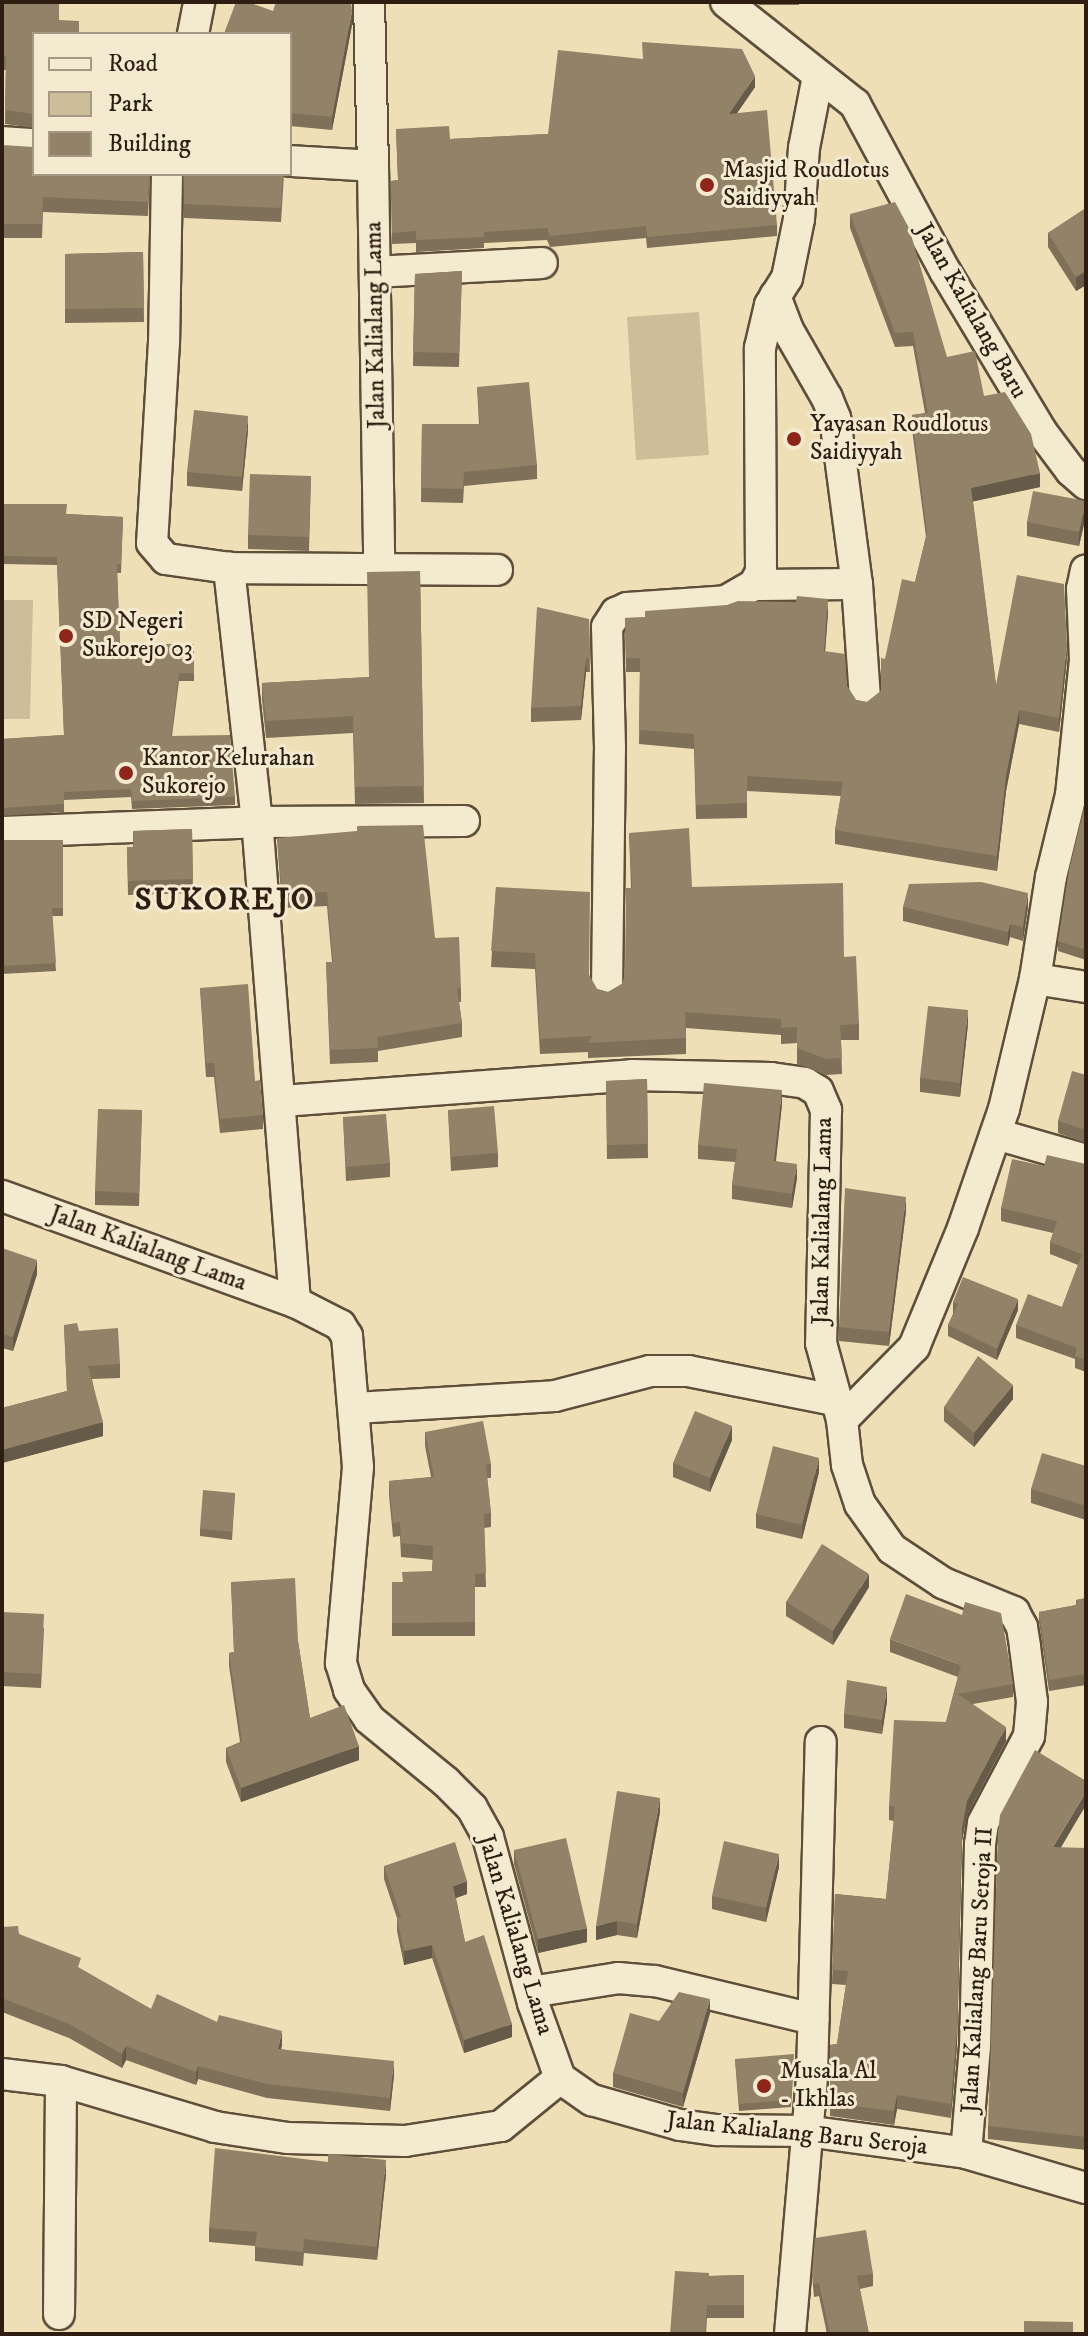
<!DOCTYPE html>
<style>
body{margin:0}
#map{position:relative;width:1088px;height:2336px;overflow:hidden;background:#eedfb6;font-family:"IM FELL DW Pica",serif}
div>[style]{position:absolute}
.green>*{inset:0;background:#cdbe9a}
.roads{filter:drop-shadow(2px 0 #5e4e3a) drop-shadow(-2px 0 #5e4e3a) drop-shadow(0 2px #5e4e3a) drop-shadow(0 -2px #5e4e3a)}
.minor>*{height:30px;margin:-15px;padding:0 15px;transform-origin:15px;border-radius:15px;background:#f4ead0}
.wall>*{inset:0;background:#7e7059}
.shaded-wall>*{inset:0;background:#665b48}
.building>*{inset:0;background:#928267}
.dots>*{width:22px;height:22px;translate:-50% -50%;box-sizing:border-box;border:4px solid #f4ead0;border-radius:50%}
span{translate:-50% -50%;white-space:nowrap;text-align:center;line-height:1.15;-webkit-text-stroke:6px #f4ead0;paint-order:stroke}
.poi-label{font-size:24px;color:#2e1e11}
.left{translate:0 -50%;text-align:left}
.street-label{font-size:24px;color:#2e1e11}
.district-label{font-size:32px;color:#2e1e11;font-weight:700;letter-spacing:2px}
.frame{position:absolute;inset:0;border:4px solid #2e1e11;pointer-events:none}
.legend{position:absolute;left:32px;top:32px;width:260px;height:144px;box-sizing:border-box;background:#f4ead0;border:2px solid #a59884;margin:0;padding:10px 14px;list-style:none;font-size:24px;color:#2e1e11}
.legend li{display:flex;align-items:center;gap:16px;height:40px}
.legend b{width:40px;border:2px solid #a59884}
</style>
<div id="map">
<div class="green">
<i style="clip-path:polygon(699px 312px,709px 455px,636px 460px,627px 317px)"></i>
<i style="clip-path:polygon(2px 600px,33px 600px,30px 719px,2px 719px)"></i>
</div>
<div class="roads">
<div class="minor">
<i style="left:369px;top:2px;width:164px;rotate:88.6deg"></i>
<i style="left:726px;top:2px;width:164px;rotate:38.3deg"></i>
<i style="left:855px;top:104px;width:190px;rotate:61.7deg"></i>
<i style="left:945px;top:271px;width:187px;rotate:59deg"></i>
<i style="left:1041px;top:431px;width:50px;rotate:53.1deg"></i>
<i style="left:1071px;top:471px;width:20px;rotate:41deg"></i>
<i style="left:193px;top:34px;width:33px;rotate:-79deg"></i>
<i style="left:2px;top:142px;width:32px;rotate:4deg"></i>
<i style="left:290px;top:161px;width:83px;rotate:3.4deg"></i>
<i style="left:373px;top:166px;width:401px;rotate:89.1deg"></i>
<i style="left:167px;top:174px;width:168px;rotate:91deg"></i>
<i style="left:164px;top:342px;width:201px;rotate:93.4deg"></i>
<i style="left:152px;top:543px;width:21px;rotate:49deg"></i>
<i style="left:166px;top:559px;width:64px;rotate:8.1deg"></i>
<i style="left:375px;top:272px;width:167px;rotate:-3.1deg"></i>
<i style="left:775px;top:296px;width:36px;rotate:69deg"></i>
<i style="left:788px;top:330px;width:78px;rotate:60.2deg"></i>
<i style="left:827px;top:398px;width:22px;rotate:68deg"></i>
<i style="left:835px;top:418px;width:167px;rotate:82.5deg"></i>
<i style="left:857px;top:584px;width:114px;rotate:86deg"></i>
<i style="left:754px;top:585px;width:103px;rotate:-0.6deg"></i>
<i style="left:2px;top:832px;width:255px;rotate:-2.2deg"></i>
<i style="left:257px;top:822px;width:207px;rotate:-0.3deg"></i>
<i style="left:1035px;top:979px;width:52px;rotate:8.9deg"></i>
<i style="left:607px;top:990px;width:242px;rotate:-89.3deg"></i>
<i style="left:610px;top:748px;width:121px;rotate:-91.4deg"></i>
<i style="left:607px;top:627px;width:17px;rotate:-57deg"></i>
<i style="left:616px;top:613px;width:12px;rotate:-24deg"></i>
<i style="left:627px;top:608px;width:99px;rotate:-4deg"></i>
<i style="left:726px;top:601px;width:32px;rotate:-30deg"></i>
<i style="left:754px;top:585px;width:15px;rotate:-62deg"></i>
<i style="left:761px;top:572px;width:224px;rotate:-90.3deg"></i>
<i style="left:760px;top:348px;width:44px;rotate:-76.9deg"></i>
<i style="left:770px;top:305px;width:32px;rotate:-58deg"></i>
<i style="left:787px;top:278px;width:60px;rotate:-78.5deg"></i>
<i style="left:799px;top:219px;width:71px;rotate:-86deg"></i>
<i style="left:804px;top:148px;width:73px;rotate:-79deg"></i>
<i style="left:282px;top:1101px;width:351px;rotate:-4.2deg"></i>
<i style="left:632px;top:1075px;width:139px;rotate:1.2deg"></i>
<i style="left:771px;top:1078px;width:34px;rotate:8deg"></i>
<i style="left:805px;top:1083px;width:15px;rotate:32deg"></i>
<i style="left:818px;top:1091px;width:21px;rotate:67deg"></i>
<i style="left:826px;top:1110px;width:233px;rotate:91.2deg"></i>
<i style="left:821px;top:1343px;width:80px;rotate:74.7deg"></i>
<i style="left:842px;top:1420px;width:45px;rotate:83.7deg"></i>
<i style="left:847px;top:1465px;width:41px;rotate:71.6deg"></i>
<i style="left:860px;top:1504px;width:55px;rotate:54.6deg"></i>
<i style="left:892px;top:1549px;width:61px;rotate:33.7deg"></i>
<i style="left:943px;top:1583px;width:77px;rotate:22.2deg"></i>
<i style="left:1014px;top:1612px;width:17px;rotate:62deg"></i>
<i style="left:1022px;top:1627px;width:20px;rotate:81deg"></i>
<i style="left:1025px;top:1647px;width:55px;rotate:82.7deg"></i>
<i style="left:1032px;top:1702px;width:34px;rotate:95deg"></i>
<i style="left:1029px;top:1736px;width:98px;rotate:117.9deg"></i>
<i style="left:983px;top:1823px;width:21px;rotate:98deg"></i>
<i style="left:980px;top:1844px;width:202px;rotate:91.4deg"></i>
<i style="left:975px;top:2046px;width:107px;rotate:94.8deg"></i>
<i style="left:996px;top:1134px;width:94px;rotate:16.1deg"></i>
<i style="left:2px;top:1196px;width:312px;rotate:19.9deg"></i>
<i style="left:295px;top:1302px;width:51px;rotate:27.1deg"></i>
<i style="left:340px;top:1325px;width:13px;rotate:58deg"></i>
<i style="left:347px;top:1336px;width:131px;rotate:85.2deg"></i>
<i style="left:358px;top:1467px;width:197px;rotate:95deg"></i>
<i style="left:341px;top:1663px;width:28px;rotate:73deg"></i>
<i style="left:349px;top:1690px;width:35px;rotate:55deg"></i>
<i style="left:369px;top:1719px;width:99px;rotate:39.3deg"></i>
<i style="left:446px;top:1782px;width:37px;rotate:45deg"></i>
<i style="left:472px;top:1808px;width:33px;rotate:61deg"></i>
<i style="left:488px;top:1837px;width:172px;rotate:74.8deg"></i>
<i style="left:533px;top:2003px;width:80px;rotate:70.2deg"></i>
<i style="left:295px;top:1302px;width:482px;rotate:-94.5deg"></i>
<i style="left:257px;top:822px;width:256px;rotate:-96.3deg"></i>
<i style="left:229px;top:568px;width:268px;rotate:0.4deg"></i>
<i style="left:355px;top:1408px;width:200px;rotate:-3.4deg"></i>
<i style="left:555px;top:1396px;width:98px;rotate:-14.7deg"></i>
<i style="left:650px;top:1371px;width:38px"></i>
<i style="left:688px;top:1371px;width:149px;rotate:11.2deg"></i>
<i style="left:842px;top:1420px;width:103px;rotate:-45.4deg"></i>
<i style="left:914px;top:1347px;width:129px;rotate:-67.6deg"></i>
<i style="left:963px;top:1228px;width:126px;rotate:-71deg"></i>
<i style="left:1004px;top:1109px;width:134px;rotate:-76.6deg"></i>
<i style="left:1035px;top:979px;width:103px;rotate:-81.1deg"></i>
<i style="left:1051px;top:877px;width:84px;rotate:-76.3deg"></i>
<i style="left:1071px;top:795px;width:136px;rotate:-84.1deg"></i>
<i style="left:1085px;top:660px;width:71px;rotate:-92.4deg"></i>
<i style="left:1082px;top:589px;width:19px;rotate:-78deg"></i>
<i style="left:531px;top:1992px;width:88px;rotate:-9.1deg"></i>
<i style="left:618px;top:1978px;width:37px;rotate:5deg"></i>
<i style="left:655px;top:1981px;width:163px;rotate:13.5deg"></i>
<i style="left:2px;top:2074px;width:59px;rotate:6.8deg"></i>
<i style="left:61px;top:2081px;width:161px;rotate:16.6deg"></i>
<i style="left:215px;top:2127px;width:74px;rotate:8.6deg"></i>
<i style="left:288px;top:2138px;width:117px;rotate:1.5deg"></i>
<i style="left:405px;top:2141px;width:97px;rotate:-8.9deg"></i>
<i style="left:501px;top:2126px;width:76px;rotate:-39.1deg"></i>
<i style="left:560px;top:2078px;width:39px;rotate:35deg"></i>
<i style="left:592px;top:2100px;width:91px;rotate:15.9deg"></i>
<i style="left:680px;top:2125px;width:37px;rotate:8deg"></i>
<i style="left:717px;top:2130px;width:89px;rotate:0.6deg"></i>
<i style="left:806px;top:2131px;width:162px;rotate:7.8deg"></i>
<i style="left:966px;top:2153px;width:125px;rotate:16.3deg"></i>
<i style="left:59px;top:2314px;width:233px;rotate:-89.5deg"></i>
<i style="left:790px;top:2334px;width:259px;rotate:-85.1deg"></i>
<i style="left:812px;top:2076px;width:334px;rotate:-88.5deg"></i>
</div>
</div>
<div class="wall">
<i style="clip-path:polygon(2px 2px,59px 20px,34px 34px,34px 128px,5px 124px,6px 70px,2px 70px)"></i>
<i style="clip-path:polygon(759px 2px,799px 2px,799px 5px,759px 5px)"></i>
<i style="clip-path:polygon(273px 11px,352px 25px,332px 130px,290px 126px,290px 34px,225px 34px,225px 31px)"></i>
<i style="clip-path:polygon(755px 87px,737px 113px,777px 225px,777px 236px,647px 248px,646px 238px,550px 247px,547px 240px,484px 243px,484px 248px,416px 252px,416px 243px,392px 244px,391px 181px,398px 180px,396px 129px,450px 139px,548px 134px)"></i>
<i style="clip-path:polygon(2px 145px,34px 174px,150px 174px,148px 216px,43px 212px,42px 238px,2px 238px)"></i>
<i style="clip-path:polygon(183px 174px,284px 174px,281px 222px,184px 218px)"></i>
<i style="clip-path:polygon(1086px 208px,1086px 285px,1076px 291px,1048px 247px,1048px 233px)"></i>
<i style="clip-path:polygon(850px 214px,947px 357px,984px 396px,1040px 487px,973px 501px,996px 685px,1067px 659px,1059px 732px,1019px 724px,1006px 791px,997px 871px,835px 844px,835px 830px,841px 796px,747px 791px,747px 818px,696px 819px,694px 749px,639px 744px,640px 672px,626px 672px,625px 618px,828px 613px,825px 651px,856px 700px,867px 702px,881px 691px,885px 659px,915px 582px,926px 537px,912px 429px,912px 415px,925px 413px,913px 346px,895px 347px,850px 228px)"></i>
<i style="clip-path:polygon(143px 252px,144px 322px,65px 323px,65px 254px)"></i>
<i style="clip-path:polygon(462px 271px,459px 367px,413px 366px,415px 274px)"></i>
<i style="clip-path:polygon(477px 387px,537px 465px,537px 479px,464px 486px,463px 503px,421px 502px,422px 424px,479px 424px)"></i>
<i style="clip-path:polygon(248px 430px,242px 491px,187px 486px,187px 472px)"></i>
<i style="clip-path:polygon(311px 476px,309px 551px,248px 549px,248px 535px)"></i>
<i style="clip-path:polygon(2px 504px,67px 514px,123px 517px,121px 573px,117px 573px,120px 644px,194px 644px,194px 681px,179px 681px,172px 736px,235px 797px,235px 805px,132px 809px,131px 797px,64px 800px,64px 812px,2px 816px,2px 739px,64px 735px,57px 565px,2px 564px)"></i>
<i style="clip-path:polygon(1086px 515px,1079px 546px,1027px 536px,1027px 522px)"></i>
<i style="clip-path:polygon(420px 571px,424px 803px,355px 804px,353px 733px,266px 738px,262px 700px,262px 683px,369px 677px)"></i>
<i style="clip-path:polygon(589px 619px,590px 672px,586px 672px,581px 720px,531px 722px,531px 708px)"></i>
<i style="clip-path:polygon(1086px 799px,1086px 960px,1058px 951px,1058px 941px)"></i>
<i style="clip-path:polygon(192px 829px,193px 893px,128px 895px,127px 847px,133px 847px,133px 831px)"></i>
<i style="clip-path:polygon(629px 833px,692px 887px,844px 957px,859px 1024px,859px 1040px,841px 1040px,842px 1074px,826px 1075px,797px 1064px,797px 1043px,781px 1044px,781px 1035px,686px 1028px,686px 1054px,588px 1058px,588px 1052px,540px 1054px,535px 969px,491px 967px,496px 887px,589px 975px,597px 989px,608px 992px,622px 984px,625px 974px,631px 888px)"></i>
<i style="clip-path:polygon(277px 838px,435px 938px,461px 988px,461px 1002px,459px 1002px,462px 1023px,462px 1037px,378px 1051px,378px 1062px,330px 1064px,326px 962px,332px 962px,327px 906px,282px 908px)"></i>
<i style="clip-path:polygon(2px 840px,63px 840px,63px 916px,52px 916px,56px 971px,2px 974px)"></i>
<i style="clip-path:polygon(903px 907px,1028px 907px,1023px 941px,1010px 937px,1008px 946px,903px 921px)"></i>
<i style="clip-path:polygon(200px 988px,255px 1081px,263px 1115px,263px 1129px,220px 1133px,214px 1077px,206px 1077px)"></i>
<i style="clip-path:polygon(968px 1024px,960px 1097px,920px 1092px,920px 1078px)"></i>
<i style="clip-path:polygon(1086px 1075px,1086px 1143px,1058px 1133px,1058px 1121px)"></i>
<i style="clip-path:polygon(647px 1079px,648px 1158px,607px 1159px,606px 1081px)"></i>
<i style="clip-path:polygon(782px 1104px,776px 1161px,797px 1178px,792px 1208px,732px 1199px,732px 1185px,735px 1162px,698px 1159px,698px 1145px)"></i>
<i style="clip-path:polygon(142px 1110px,139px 1206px,95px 1205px,95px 1191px)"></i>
<i style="clip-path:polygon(448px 1110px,498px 1153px,498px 1167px,451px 1171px)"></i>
<i style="clip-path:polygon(343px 1117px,390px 1163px,390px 1177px,346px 1181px)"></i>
<i style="clip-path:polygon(1086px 1164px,1086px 1372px,1075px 1368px,1075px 1359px,1016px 1338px,1016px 1325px,1062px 1307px,1078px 1265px,1050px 1254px,1050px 1242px,1053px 1233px,1001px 1221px,1001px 1208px,1044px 1166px)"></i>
<i style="clip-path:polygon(906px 1211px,889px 1346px,839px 1341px,839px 1327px)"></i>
<i style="clip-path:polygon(2px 1248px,37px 1274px,13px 1351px,2px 1348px)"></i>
<i style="clip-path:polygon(953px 1302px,1018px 1310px,997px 1360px,948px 1336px,948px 1325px,953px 1314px)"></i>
<i style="clip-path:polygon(64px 1325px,79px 1331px,120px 1364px,120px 1378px,92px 1379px,103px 1436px,2px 1463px,2px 1408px,67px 1391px)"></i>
<i style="clip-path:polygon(1013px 1399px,974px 1447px,944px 1421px,944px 1407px)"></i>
<i style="clip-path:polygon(425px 1432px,491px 1464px,491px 1478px,487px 1478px,491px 1513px,491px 1527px,484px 1528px,486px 1587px,475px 1587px,475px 1636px,392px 1636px,392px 1582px,402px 1582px,432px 1571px,433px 1560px,401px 1557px,400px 1536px,393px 1537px,389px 1495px,389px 1481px,431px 1477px,425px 1446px)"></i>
<i style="clip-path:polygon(732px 1440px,710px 1492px,673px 1477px,673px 1463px)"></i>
<i style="clip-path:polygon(1086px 1466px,1086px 1520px,1031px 1503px,1031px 1489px)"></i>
<i style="clip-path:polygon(819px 1472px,802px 1539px,756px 1528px,756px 1514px)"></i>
<i style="clip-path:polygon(235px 1493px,232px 1540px,200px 1536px,200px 1529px)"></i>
<i style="clip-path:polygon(231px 1582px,298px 1641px,310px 1718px,359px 1760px,241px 1802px,226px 1762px,226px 1748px,240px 1742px,229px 1666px,229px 1653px,234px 1652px)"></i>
<i style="clip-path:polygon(869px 1587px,833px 1645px,786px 1616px,786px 1602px)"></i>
<i style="clip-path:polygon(1086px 1598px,1086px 1685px,1049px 1691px,1039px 1622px,1039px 1612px,1076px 1605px,1076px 1600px)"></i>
<i style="clip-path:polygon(2px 1612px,44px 1628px,41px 1688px,2px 1686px)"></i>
<i style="clip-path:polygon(890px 1639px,1013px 1684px,1013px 1697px,973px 1704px,1006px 1741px,967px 1815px,962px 1841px,957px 2045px,951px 2118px,897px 2109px,894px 2125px,830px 2116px,830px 2045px,837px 2044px,846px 1985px,832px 1984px,835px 1894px,886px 1899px,894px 1821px,889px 1820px,889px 1806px,946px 1722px,958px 1677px,890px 1652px)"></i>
<i style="clip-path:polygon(887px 1701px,882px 1734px,844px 1728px,844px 1714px)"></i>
<i style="clip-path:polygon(660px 1812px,637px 1938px,617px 1935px,596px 1940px)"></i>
<i style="clip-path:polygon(1061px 1848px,1086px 1848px,1086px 2150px,988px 2139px,988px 2126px)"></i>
<i style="clip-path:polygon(514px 1850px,587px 1942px,538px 1953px,514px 1864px)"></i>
<i style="clip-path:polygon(384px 1866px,467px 1894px,456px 1898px,465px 1942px,512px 2037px,464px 2053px,432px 1958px,404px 1965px,397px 1931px,397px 1918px,384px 1879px)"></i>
<i style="clip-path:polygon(779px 1867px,766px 1922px,712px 1909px,712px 1896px)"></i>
<i style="clip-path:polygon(2px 1927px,19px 1934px,151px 2009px,217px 2022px,282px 2045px,281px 2049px,394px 2075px,390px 2111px,267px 2098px,198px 2079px,196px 2085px,126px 2060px,122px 2068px,69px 2038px,2px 2012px)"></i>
<i style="clip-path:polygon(710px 2013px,683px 2107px,613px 2087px,613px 2073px,659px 2021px)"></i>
<i style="clip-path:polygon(735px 2059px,794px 2061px,791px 2107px,739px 2111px)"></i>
<i style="clip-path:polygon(386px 2174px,377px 2260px,304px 2253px,303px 2266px,255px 2261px,255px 2246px,209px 2242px,209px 2228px)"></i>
<i style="clip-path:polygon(812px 2273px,873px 2274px,873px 2286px,860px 2289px,869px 2334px,827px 2334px,819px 2296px,814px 2297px)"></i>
<i style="clip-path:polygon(744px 2275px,744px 2318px,707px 2318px,706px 2334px,670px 2334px,709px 2276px)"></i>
</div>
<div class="shaded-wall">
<i style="clip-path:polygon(352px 11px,352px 25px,332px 130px,332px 117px)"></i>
<i style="clip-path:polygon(755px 76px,755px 87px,729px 125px,729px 114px)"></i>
<i style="clip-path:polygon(1086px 271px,1086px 285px,1076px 291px,1076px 277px)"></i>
<i style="clip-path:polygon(248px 416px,248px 430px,242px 491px,242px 477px)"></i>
<i style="clip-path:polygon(1040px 473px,1040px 487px,971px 502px,971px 488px)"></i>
<i style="clip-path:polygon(1086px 501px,1086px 515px,1079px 546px,1079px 532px)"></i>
<i style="clip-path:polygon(828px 599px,828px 613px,824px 665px,824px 651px)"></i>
<i style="clip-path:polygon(1067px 645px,1067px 659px,1059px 732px,1059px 718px)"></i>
<i style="clip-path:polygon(586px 658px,586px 672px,581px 720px,581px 706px)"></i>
<i style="clip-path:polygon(1019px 710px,1019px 724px,1006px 791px,997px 871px,997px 856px,1006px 776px)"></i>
<i style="clip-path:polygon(1028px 893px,1028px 907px,1023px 941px,1023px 927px)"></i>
<i style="clip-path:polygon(1010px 924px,1010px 937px,1008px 946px,1008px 932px)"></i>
<i style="clip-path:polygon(968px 1010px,968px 1024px,960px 1097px,960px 1083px)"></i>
<i style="clip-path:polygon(782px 1090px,782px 1104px,774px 1175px,774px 1161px)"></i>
<i style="clip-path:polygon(797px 1164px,797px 1178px,792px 1208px,792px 1194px)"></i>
<i style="clip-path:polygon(906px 1197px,906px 1211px,889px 1346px,889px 1332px)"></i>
<i style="clip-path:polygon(37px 1260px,37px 1274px,13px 1351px,13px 1337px)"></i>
<i style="clip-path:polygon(1018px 1299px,1018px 1310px,997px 1360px,997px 1349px)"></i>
<i style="clip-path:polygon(1013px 1385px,1013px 1399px,974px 1447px,974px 1433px)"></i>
<i style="clip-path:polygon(103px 1422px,103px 1436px,2px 1463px,2px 1450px)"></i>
<i style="clip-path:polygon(732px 1426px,732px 1440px,710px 1492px,710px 1478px)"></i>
<i style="clip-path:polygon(819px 1458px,819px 1472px,802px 1539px,802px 1525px)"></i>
<i style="clip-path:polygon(869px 1574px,869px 1587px,833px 1645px,833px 1631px)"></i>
<i style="clip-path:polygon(887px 1687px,887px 1701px,882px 1734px,882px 1720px)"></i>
<i style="clip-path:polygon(1006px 1727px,1006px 1741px,967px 1815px,962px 1841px,957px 2045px,951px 2118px,962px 1828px,967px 1801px)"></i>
<i style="clip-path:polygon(359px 1746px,359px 1760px,241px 1802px,241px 1788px)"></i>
<i style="clip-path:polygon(1086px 1792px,1086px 1805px,1053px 1861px,1053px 1847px)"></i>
<i style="clip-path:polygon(660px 1798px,660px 1812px,637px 1938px,637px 1924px)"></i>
<i style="clip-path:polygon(779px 1854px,779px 1867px,766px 1922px,766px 1908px)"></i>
<i style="clip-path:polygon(467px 1881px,467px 1894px,453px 1899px,453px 1886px)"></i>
<i style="clip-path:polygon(617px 1921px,617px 1935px,596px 1940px,596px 1926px)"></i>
<i style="clip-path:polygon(587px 1928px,587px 1942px,538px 1953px,538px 1939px)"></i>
<i style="clip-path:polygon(432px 1945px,432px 1958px,404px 1965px,404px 1951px)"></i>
<i style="clip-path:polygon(710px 1999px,710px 2013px,683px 2107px,683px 2093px)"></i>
<i style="clip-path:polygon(512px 2024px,512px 2037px,464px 2053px,464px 2040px)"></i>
<i style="clip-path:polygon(282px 2031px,282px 2045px,278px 2062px,278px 2049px)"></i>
<i style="clip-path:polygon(126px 2046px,126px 2060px,122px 2068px,122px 2054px)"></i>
<i style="clip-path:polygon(394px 2061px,394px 2075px,390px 2111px,390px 2098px)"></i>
<i style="clip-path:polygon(198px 2066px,198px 2079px,196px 2085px,196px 2072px)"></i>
<i style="clip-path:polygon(897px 2095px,897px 2109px,894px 2125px,894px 2111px)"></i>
<i style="clip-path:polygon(386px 2160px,386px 2174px,377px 2260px,377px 2247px)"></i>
</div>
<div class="building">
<i style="clip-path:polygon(2px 2px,59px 2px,59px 20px,79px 21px,79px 34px,34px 34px,34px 114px,5px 110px,6px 56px,2px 56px)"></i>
<i style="clip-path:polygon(236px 2px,248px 2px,273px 11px,276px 2px,351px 2px,352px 11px,332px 117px,290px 113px,290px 34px,234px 34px,225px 31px)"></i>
<i style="clip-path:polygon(642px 42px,742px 49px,755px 76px,729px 114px,767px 110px,777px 225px,647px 237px,646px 226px,550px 236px,547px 228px,484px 232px,484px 237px,416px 240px,416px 231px,392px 233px,391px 181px,398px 180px,396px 129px,449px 126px,450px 139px,548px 134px,558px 50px,643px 59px)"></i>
<i style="clip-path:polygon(2px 145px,34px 147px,34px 174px,149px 174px,148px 202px,43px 197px,42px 224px,2px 224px)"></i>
<i style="clip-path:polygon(184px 174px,283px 174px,281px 208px,184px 204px)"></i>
<i style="clip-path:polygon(895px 202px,909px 228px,947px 357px,975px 351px,984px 396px,1005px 392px,1031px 434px,1040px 473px,971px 488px,996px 685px,1017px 575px,1064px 584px,1067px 645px,1059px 718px,1019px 710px,1006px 776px,997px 856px,835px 830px,843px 782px,747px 776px,747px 803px,696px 805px,694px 734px,639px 730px,640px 658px,626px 658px,625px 618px,645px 617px,645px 611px,727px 605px,738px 601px,796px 602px,797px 596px,828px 599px,824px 651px,845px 654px,847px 686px,856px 700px,867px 702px,881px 691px,881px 658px,885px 659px,902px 579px,915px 582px,927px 532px,912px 415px,928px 413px,913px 332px,895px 333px,850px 214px)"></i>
<i style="clip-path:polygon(1086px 208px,1086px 271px,1076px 277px,1048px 233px)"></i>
<i style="clip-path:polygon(143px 252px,144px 308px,65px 309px,65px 254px)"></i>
<i style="clip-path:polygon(462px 271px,459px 353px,413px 352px,415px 274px)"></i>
<i style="clip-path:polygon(529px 382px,537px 465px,464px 472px,463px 489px,421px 488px,422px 424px,480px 424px,477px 387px)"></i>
<i style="clip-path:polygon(194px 410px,248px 416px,242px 477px,187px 472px)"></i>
<i style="clip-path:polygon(250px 474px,311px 476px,309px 537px,248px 535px)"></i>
<i style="clip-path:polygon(1033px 491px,1086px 501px,1079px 532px,1027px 522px)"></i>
<i style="clip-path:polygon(2px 504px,67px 504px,66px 514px,123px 517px,121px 565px,117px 564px,120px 644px,194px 644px,194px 673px,179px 673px,171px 736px,230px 735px,235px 797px,132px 801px,131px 789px,64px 792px,64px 804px,2px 808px,2px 739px,64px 735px,57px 557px,2px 556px)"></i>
<i style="clip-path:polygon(420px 571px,424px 786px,355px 787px,353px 716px,266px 721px,262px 683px,369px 677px,367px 572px)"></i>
<i style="clip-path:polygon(537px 607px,589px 619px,590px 658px,586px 658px,581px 706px,531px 708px)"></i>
<i style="clip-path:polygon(1086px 799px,1086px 950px,1058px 941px,1069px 870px)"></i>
<i style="clip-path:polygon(423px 825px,435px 938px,459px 937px,461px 988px,457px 988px,462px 1023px,377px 1037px,378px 1048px,330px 1050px,326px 962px,333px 962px,327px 892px,282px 894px,277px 838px,357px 831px,357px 826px)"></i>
<i style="clip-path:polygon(689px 828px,692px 887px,843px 883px,844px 957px,856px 956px,859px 1024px,840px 1025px,842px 1058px,826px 1059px,797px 1048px,797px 1027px,781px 1028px,781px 1019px,685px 1012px,686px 1038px,588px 1043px,592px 1036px,540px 1039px,535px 953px,491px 951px,496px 887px,590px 892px,589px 975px,597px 989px,608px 992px,622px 984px,625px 974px,626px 888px,632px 888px,629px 833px)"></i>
<i style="clip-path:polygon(192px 829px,193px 879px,128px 881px,127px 847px,134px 847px,133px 831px)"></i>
<i style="clip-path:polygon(2px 840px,63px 840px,63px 908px,52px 908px,56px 963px,2px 966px)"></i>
<i style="clip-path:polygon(981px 882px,1028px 893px,1023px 927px,1010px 924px,1008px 932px,903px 907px,909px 884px)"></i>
<i style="clip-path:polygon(248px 984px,255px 1081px,260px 1080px,263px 1115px,220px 1119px,214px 1063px,206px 1063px,200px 988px)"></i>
<i style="clip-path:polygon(928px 1006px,968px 1010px,960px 1083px,920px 1078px)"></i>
<i style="clip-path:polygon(1072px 1071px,1086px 1075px,1086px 1130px,1058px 1121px)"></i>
<i style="clip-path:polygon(647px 1079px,648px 1144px,607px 1145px,606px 1081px)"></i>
<i style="clip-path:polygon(704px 1083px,782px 1090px,774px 1161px,797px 1164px,792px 1194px,732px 1185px,737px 1149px,698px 1145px)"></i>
<i style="clip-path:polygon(494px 1106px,498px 1153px,451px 1157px,448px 1110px)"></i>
<i style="clip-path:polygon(98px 1109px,142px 1110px,139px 1193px,95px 1191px)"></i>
<i style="clip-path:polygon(386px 1114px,390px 1163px,346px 1167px,343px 1117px)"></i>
<i style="clip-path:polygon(1047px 1155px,1086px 1164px,1086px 1360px,1075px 1356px,1077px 1348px,1016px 1325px,1028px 1294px,1062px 1307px,1082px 1254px,1050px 1242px,1057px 1221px,1001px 1208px,1012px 1159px,1044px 1166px)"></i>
<i style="clip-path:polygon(845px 1188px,906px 1197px,889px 1332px,839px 1327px)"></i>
<i style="clip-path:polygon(2px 1248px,37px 1260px,13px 1337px,2px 1334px)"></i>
<i style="clip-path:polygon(963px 1277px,1018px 1299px,997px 1349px,948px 1325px,958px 1304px,953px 1302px)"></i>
<i style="clip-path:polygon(77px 1323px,79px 1331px,118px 1328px,120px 1364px,88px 1366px,103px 1422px,2px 1450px,2px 1408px,67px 1391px,64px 1325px)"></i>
<i style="clip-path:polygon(978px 1356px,1013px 1385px,974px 1433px,944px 1407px)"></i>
<i style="clip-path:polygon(695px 1411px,732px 1426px,710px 1478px,673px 1463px)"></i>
<i style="clip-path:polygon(483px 1421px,491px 1464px,486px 1465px,491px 1513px,484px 1514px,486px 1573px,475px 1574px,475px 1622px,392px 1623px,392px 1582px,403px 1582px,402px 1572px,432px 1571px,433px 1546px,401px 1543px,400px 1522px,393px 1523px,389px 1481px,434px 1477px,425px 1432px)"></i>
<i style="clip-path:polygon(773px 1446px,819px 1458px,802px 1525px,756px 1514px)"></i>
<i style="clip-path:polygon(1042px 1453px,1086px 1466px,1086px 1506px,1031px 1489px)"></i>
<i style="clip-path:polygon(203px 1490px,235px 1493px,232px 1532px,200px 1529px)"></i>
<i style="clip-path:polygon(822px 1544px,869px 1574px,833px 1631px,786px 1602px)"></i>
<i style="clip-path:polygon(295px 1578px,298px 1641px,310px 1718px,344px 1705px,359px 1746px,241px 1788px,226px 1748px,242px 1742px,229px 1653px,234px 1652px,231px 1582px)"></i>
<i style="clip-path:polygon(906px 1594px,962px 1615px,965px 1602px,1001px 1613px,1013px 1684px,958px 1694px,1006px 1727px,967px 1801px,962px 1828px,957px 2031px,951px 2104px,897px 2095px,894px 2111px,830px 2103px,830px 2045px,837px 2044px,848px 1971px,832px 1970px,835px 1894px,886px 1899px,895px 1807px,889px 1806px,894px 1720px,946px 1722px,961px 1665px,890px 1639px)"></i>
<i style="clip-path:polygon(1086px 1598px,1086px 1667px,1085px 1667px,1086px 1674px,1049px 1680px,1039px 1612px,1077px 1605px,1076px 1600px)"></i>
<i style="clip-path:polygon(2px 1612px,44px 1614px,41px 1674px,2px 1672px)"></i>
<i style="clip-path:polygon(847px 1680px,887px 1687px,882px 1720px,844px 1714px)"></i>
<i style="clip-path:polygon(1035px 1750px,1086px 1781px,1086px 1792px,1053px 1847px,1086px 1848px,1086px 2137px,988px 2126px,998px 1832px,1000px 1815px)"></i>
<i style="clip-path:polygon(617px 1791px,660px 1798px,637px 1924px,617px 1921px,596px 1926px)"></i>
<i style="clip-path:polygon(566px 1838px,587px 1928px,538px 1939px,514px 1850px)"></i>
<i style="clip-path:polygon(724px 1841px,779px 1854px,766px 1908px,712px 1896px)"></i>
<i style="clip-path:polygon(455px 1842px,467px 1881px,453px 1886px,465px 1942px,484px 1935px,512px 2024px,464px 2040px,432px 1945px,404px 1951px,397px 1918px,401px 1917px,384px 1866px)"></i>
<i style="clip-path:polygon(18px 1926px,19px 1934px,81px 1958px,78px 1967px,151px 2009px,157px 1994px,217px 2022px,219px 2015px,282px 2031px,278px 2049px,394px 2061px,390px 2098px,267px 2084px,198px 2066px,196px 2072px,126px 2046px,122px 2054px,69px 2024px,2px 1998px,2px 1927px)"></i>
<i style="clip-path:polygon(679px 1992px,710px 1999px,683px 2093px,613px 2073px,630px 2013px,659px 2021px)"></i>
<i style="clip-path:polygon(794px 2054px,791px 2100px,739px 2104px,735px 2059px)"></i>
<i style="clip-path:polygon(215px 2148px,328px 2162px,328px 2154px,386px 2160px,377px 2247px,304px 2239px,303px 2252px,255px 2247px,257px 2232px,209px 2228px)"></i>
<i style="clip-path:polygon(866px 2230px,873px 2274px,857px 2276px,869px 2334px,830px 2334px,819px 2283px,814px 2284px,812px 2273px,815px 2238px)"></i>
<i style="clip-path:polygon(675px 2271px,709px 2273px,709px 2276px,744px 2275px,744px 2305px,707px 2305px,705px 2334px,670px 2334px)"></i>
<i style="clip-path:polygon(1024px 2321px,1073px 2322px,1073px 2334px,1024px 2334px)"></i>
</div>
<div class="dots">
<i style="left:707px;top:185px;background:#8f2418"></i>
<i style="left:794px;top:439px;background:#8f2418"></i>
<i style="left:66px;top:636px;background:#8f2418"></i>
<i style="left:126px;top:773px;background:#8f2418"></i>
<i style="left:764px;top:2086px;background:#8f2418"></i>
</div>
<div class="poi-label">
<span class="left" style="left:723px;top:185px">Masjid Roudlotus<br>Saidiyyah</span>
<span class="left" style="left:810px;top:439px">Yayasan Roudlotus<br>Saidiyyah</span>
<span class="left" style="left:82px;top:636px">SD Negeri<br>Sukorejo 03</span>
<span class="left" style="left:142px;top:773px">Kantor Kelurahan<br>Sukorejo</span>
<span class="left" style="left:780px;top:2086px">Musala Al<br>- Ikhlas</span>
</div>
<div class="street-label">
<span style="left:971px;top:311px;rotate:60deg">Jalan Kalialang Baru</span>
<span style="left:376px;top:325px;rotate:-91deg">Jalan Kalialang Lama</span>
<span style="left:823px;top:1221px;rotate:-89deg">Jalan Kalialang Lama</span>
<span style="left:148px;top:1249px;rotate:20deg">Jalan Kalialang Lama</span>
<span style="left:515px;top:1935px;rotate:73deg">Jalan Kalialang Lama</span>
<span style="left:978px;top:1970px;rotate:-87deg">Jalan Kalialang Baru Seroja II</span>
<span style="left:797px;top:2134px;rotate:6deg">Jalan Kalialang Baru Seroja</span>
</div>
<div class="district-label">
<span style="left:225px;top:900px">SUKOREJO</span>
</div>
<div class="frame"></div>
<ul class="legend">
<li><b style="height:10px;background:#f4ead0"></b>Road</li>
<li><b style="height:22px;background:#cdbe9a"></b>Park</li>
<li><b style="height:22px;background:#928267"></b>Building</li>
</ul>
</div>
